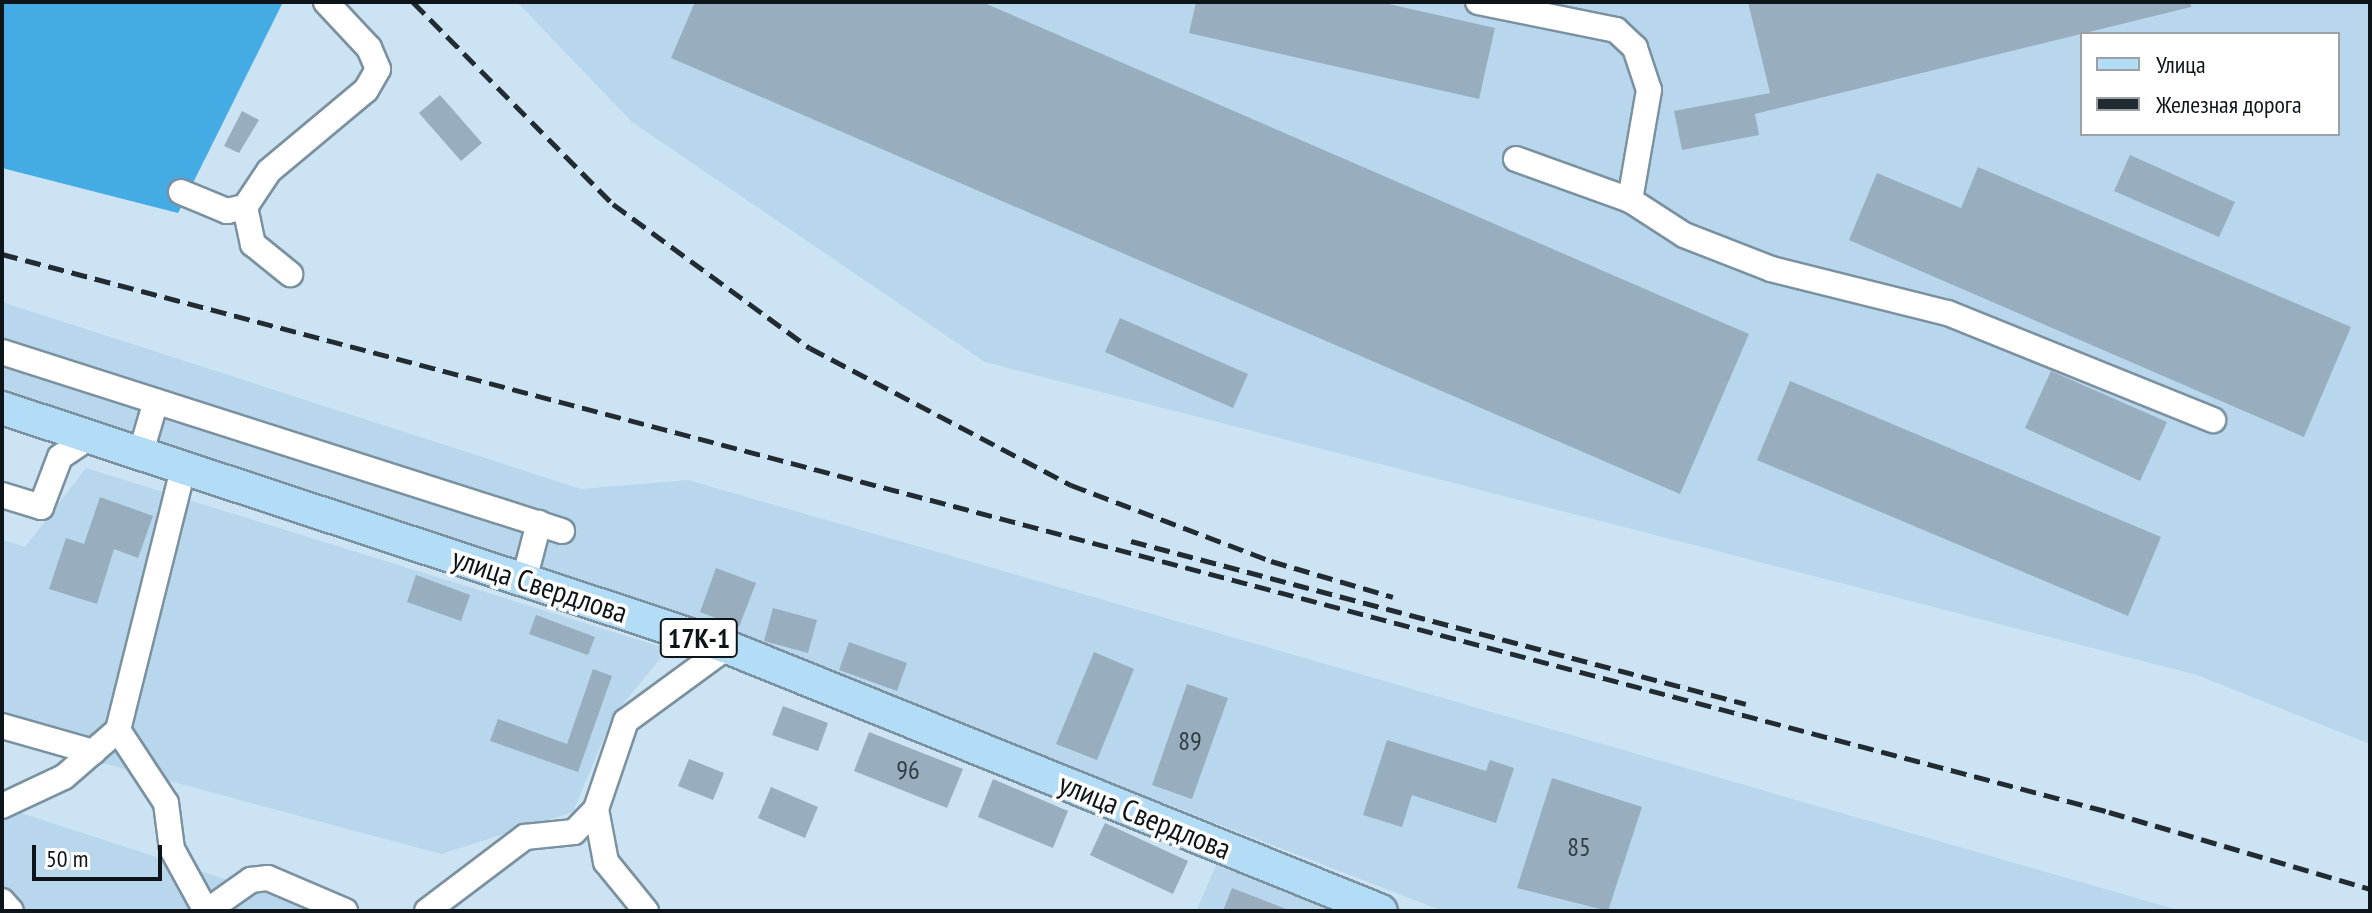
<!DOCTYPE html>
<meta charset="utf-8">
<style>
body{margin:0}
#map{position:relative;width:2372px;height:913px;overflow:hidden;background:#cbe3f3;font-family:"PT Sans Narrow",sans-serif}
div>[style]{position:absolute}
.built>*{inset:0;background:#b8d7ec}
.forest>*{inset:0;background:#45abe5}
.building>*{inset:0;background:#98aebe}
.roads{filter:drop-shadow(2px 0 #7b91a0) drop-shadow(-2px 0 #7b91a0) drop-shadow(0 2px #7b91a0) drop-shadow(0 -2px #7b91a0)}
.minor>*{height:24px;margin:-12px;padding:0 12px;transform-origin:12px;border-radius:12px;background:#fff}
.major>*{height:32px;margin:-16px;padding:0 16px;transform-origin:16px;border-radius:16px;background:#b3ddf7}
.rail>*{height:5px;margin-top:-2.5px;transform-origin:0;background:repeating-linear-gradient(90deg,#212b31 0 16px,transparent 0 24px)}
span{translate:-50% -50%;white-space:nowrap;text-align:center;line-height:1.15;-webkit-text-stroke:7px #fff;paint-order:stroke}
.number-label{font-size:26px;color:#303b43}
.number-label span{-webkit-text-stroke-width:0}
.shield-label span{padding:2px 6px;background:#fff;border:2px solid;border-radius:6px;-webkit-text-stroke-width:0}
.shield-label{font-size:28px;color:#0d151a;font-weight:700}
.street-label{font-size:30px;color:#0d151a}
.frame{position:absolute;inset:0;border:4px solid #0d151a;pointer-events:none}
.legend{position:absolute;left:2080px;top:32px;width:260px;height:104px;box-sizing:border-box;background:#fff;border:2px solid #9ea1a3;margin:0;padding:10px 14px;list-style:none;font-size:24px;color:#0d151a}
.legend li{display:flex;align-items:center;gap:16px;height:40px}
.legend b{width:40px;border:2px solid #9ea1a3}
.scale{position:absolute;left:32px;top:845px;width:130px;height:36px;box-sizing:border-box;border:4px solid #0d151a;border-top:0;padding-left:10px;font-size:24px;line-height:28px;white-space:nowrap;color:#0d151a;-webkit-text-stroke:6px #fff;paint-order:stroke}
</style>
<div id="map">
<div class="built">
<i style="clip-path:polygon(evenodd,517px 2px,2370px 2px,2370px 744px,2197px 675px,985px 362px,632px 122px,517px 2px,2082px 34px,2338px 34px,2338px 134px,2082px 134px,2082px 34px)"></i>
<i style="clip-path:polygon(2px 302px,581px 489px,688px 480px,2181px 911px,1443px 911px,648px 604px,2px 396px)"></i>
<i style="clip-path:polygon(86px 468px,668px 649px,613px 716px,573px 812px,441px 854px,2px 736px,2px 540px,25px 547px)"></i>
<i style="clip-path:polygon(2px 807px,324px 911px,2px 911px)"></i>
<i style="clip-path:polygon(1218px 861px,1336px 911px,1196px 911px)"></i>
</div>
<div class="forest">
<i style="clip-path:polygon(2px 2px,283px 2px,178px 213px,2px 168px)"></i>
</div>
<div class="building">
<i style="clip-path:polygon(695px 2px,982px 2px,1749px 334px,1680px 494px,671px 58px)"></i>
<i style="clip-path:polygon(1196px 2px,1380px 2px,1495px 28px,1479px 99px,1189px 33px)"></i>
<i style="clip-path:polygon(1748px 2px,2191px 2px,2191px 7px,1755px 114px,1759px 135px,1682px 150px,1674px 111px,1770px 93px)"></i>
<i style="clip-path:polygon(440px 95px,482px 143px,461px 161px,419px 113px)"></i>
<i style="clip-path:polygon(242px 111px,259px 120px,239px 153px,224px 146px)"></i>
<i style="clip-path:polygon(2130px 155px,2235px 202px,2219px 237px,2114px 191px)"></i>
<i style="clip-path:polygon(1978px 167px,2351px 327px,2304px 437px,1849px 240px,1877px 173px,1961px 208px)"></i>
<i style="clip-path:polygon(1120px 318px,1248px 374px,1233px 408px,1105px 352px)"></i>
<i style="clip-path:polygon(2051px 371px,2167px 422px,2140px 481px,2025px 428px)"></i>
<i style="clip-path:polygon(1790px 381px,2161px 537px,2128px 616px,1757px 460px)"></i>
<i style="clip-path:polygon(100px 497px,153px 516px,138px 558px,114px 549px,97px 604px,49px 589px,66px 538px,84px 544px)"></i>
<i style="clip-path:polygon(716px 568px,756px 583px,739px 627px,700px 612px)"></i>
<i style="clip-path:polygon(416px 575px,470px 595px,461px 621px,407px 602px)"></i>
<i style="clip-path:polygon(773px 608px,817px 620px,808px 653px,764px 641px)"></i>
<i style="clip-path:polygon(536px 615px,595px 637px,588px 655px,529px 634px)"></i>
<i style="clip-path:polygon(849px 642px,907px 663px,897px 691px,839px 670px)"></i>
<i style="clip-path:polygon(1094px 652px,1134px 669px,1097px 760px,1056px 744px)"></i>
<i style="clip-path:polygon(593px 669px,612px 676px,578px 772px,490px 741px,498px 719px,567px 744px)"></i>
<i style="clip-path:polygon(1187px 684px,1228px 698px,1192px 799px,1152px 785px)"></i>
<i style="clip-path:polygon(783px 706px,828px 723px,818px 751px,772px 735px)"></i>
<i style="clip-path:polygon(869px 732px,963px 769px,947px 808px,854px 771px)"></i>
<i style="clip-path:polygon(1387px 740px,1486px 771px,1490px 760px,1514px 768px,1496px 823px,1412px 795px,1402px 827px,1363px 815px)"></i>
<i style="clip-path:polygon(689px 759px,724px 773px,713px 800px,678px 786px)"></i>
<i style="clip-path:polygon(1552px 778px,1642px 807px,1608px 911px,1517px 888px)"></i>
<i style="clip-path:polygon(993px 779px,1068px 811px,1053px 848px,978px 817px)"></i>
<i style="clip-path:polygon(771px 787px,818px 807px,805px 838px,758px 818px)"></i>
<i style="clip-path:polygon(1105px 823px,1188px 861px,1173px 894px,1090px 855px)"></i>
<i style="clip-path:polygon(1232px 888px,1289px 910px,1289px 911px,1223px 911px)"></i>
</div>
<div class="roads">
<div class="minor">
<i style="left:1478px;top:2px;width:141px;rotate:11.5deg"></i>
<i style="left:1616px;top:30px;width:26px;rotate:43deg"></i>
<i style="left:1635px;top:48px;width:44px;rotate:71.6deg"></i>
<i style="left:1649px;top:90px;width:112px;rotate:99.8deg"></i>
<i style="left:1516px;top:159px;width:121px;rotate:19.8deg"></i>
<i style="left:1630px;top:200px;width:64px;rotate:32.9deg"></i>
<i style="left:1684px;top:235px;width:93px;rotate:21.3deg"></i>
<i style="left:1771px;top:269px;width:182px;rotate:14deg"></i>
<i style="left:1948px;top:313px;width:286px;rotate:22deg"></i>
<i style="left:181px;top:192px;width:50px;rotate:22.4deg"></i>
<i style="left:227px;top:211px;width:18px;rotate:-13deg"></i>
<i style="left:245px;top:207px;width:43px;rotate:-56.3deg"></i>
<i style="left:269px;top:171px;width:126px;rotate:-39.9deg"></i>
<i style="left:366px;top:90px;width:24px;rotate:-60deg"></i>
<i style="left:378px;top:69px;width:23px;rotate:-113deg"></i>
<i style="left:369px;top:48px;width:63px;rotate:-133.1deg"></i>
<i style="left:245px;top:207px;width:38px;rotate:78deg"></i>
<i style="left:253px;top:244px;width:48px;rotate:39deg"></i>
<i style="left:2px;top:352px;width:588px;rotate:17.73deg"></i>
<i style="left:141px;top:452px;width:53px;rotate:-73.6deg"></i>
<i style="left:2px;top:495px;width:41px;rotate:17.1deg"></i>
<i style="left:41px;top:507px;width:53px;rotate:-69.2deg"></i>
<i style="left:60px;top:457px;width:37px;rotate:-34deg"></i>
<i style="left:524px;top:580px;width:59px;rotate:-75.3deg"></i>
<i style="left:2px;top:726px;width:95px;rotate:15.9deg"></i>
<i style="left:118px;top:730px;width:87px;rotate:56.7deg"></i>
<i style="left:166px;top:803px;width:46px;rotate:82.6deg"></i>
<i style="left:172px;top:849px;width:71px;rotate:61.3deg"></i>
<i style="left:2px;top:806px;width:68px;rotate:-25.1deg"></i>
<i style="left:64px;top:777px;width:72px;rotate:-41deg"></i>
<i style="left:118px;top:730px;width:272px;rotate:-76deg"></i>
<i style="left:2px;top:901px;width:13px;rotate:48deg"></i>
<i style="left:207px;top:911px;width:54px;rotate:-35.2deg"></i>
<i style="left:251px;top:880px;width:17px;rotate:-7deg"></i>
<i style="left:268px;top:878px;width:84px;rotate:23.2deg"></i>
<i style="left:427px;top:911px;width:123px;rotate:-37.1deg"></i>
<i style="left:525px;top:837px;width:49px;rotate:-5.8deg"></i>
<i style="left:574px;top:832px;width:32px;rotate:-46deg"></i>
<i style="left:646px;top:911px;width:63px;rotate:-129.2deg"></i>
<i style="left:606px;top:862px;width:54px;rotate:-100.7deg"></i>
<i style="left:596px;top:809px;width:93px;rotate:-71.2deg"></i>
<i style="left:626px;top:721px;width:125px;rotate:-36.2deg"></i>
</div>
<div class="major">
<i style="left:2px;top:408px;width:763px;rotate:18.25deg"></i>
<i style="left:727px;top:647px;width:705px;rotate:21.98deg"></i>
</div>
</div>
<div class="rail">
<i style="left:413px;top:2px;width:284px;rotate:45.3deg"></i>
<i style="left:613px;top:204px;width:244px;rotate:36.2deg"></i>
<i style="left:810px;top:348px;width:295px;rotate:27.7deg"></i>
<i style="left:1071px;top:485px;width:214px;rotate:20.8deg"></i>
<i style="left:1271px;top:561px;width:127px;rotate:16.4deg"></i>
<i style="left:2px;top:254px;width:2180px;rotate:14.83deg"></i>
<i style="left:2109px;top:812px;width:272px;rotate:16.4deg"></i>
<i style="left:1131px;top:541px;width:636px;rotate:14.84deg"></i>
</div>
<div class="number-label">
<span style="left:1190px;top:741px">89</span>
<span style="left:908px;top:770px">96</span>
<span style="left:1579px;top:847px">85</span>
</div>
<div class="shield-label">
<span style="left:699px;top:638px">17К-1</span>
</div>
<div class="street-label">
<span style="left:540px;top:585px;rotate:18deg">улица Свердлова</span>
<span style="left:1145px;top:816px;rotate:22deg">улица Свердлова</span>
</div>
<div class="frame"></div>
<ul class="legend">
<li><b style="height:10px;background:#b3ddf7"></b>Улица</li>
<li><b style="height:10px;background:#212b31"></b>Железная дорога</li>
</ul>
<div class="scale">50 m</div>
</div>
